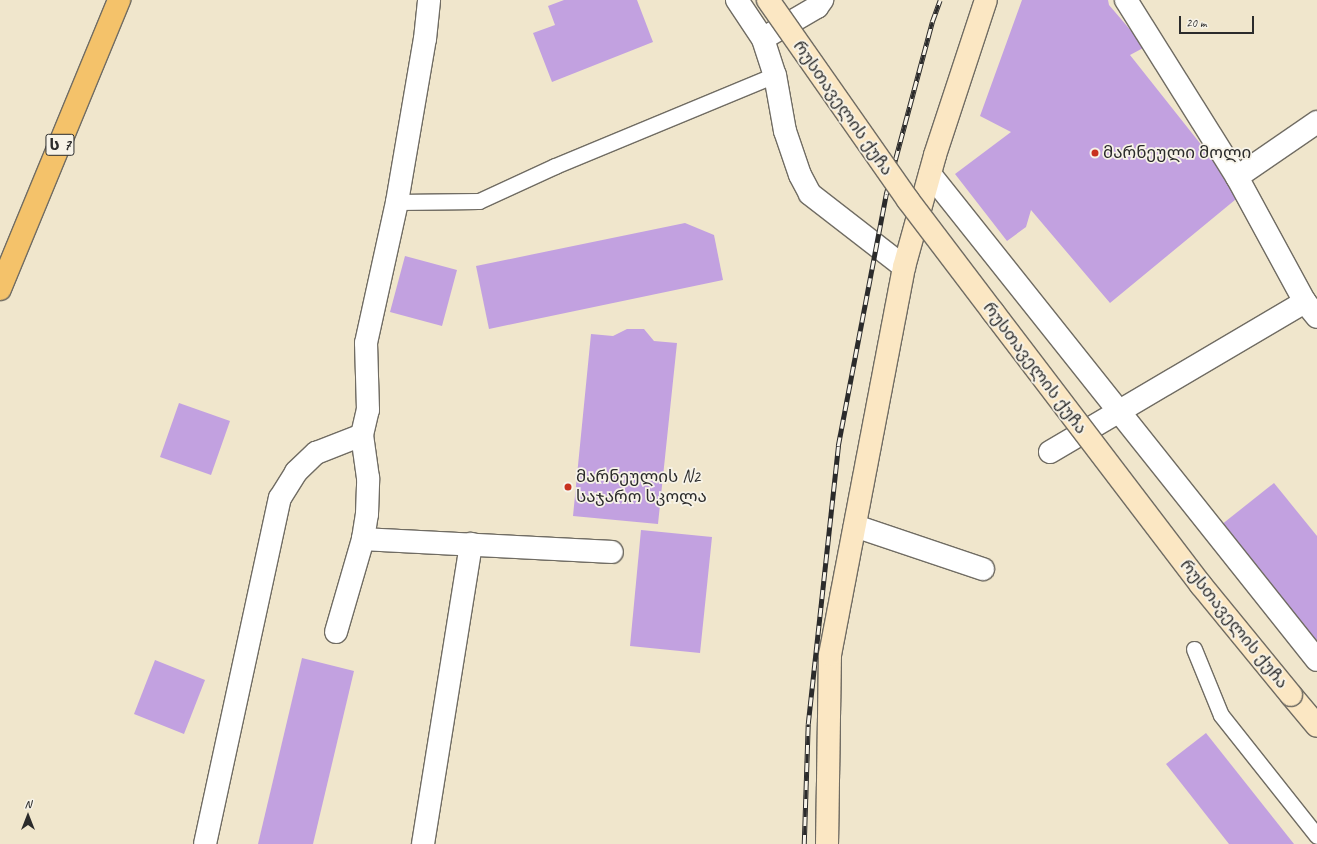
<!DOCTYPE html>
<meta charset="utf-8">
<style>
body{margin:0}
#map{position:relative;width:1317px;height:844px;overflow:hidden;background:#f0e6cc;font-family:Caveat,"Noto Sans Georgian",sans-serif}
div>[style]{position:absolute}
.building>*{inset:0;background:#c2a1e0}
.roads{filter:drop-shadow(1px 0 #706c63) drop-shadow(-1px 0 #706c63) drop-shadow(0 1px #706c63) drop-shadow(0 -1px #706c63)}
.lane>*{height:15px;margin:-7.5px;padding:0 7.5px;transform-origin:7.5px;border-radius:7.5px;background:#fff}
.street>*{height:22px;margin:-11px;padding:0 11px;transform-origin:11px;border-radius:11px;background:#fff}
.secondary>*{height:22px;margin:-11px;padding:0 11px;transform-origin:11px;border-radius:11px;background:#fbe7c3}
.highway>*{height:22px;margin:-11px;padding:0 11px;transform-origin:11px;border-radius:11px;background:#f4c26a}
.rail>*{height:4.5px;margin-top:-2.25px;transform-origin:0;background:repeating-linear-gradient(90deg,#f7f3e8 0 9px,#2b2b2b 0 18px);box-sizing:border-box;border-block:1px solid #2b2b2b}
.bridges{filter:drop-shadow(1px 0 #706c63) drop-shadow(-1px 0 #706c63) drop-shadow(0 1px #706c63) drop-shadow(0 -1px #706c63)}
.secondary-bridge>*{height:22px;margin:-11px;padding:0 11px;transform-origin:11px;border-radius:11px;background:#fbe7c3}
.dots>*{width:11px;height:11px;translate:-50% -50%;box-sizing:border-box;border:2px solid #f7f3e8;border-radius:50%}
span{translate:-50% -50%;white-space:nowrap;text-align:center;line-height:1.15;-webkit-text-stroke:3.5px #f7f3e8;paint-order:stroke}
.shield-label span{padding:1px 3px;background:#f7f3e8;border:1px solid;border-radius:3px;-webkit-text-stroke-width:0}
.shield-label{font-size:16px;color:#2b2b2b;font-weight:700}
.street-label{font-size:17px;color:#2b2b2b}
.poi-label{font-size:17px;color:#2b2b2b}
.left{translate:0 -50%;text-align:left}
.north{position:absolute;left:8px;top:796px;width:40px;height:40px;-webkit-text-stroke:3px #f7f3e8;paint-order:stroke;rotate:0deg;font-size:11px;font-weight:700;line-height:16px;text-align:center;color:#2b2b2b}
.north::after{content:'';display:block;margin:auto;width:14px;height:18px;background:#2b2b2b;clip-path:polygon(50% 0,100% 100%,50% 72%,0 100%)}
.scale{position:absolute;left:1179px;top:16px;width:75px;height:18px;box-sizing:border-box;border:2px solid #2b2b2b;border-top:0;padding-left:5px;font-size:12px;line-height:14px;white-space:nowrap;color:#2b2b2b;-webkit-text-stroke:3px #f7f3e8;paint-order:stroke}
</style>
<div id="map">
<div class="building">
<i style="clip-path:polygon(564px 0,637px 0,653px 42px,552px 82px,533px 33px,555px 25px,548px 6px)"></i>
<i style="clip-path:polygon(1022px 0,1108px 0,1109px 5px,1145px 47px,1130px 55px,1241px 195px,1110px 303px,1031px 210px,1026px 227px,1007px 241px,955px 174px,1011px 132px,980px 116px)"></i>
<i style="clip-path:polygon(685px 223px,714px 235px,723px 280px,489px 329px,476px 266px)"></i>
<i style="clip-path:polygon(405px 256px,457px 270px,442px 326px,390px 312px)"></i>
<i style="clip-path:polygon(627px 329px,644px 329px,654px 341px,677px 343px,658px 524px,573px 516px,591px 334px,613px 336px)"></i>
<i style="clip-path:polygon(179px 403px,230px 421px,211px 475px,160px 457px)"></i>
<i style="clip-path:polygon(1274px 483px,1317px 536px,1317px 642px,1221px 525px)"></i>
<i style="clip-path:polygon(641px 530px,712px 537px,700px 653px,630px 646px)"></i>
<i style="clip-path:polygon(302px 658px,354px 671px,313px 844px,258px 844px)"></i>
<i style="clip-path:polygon(155px 660px,205px 680px,184px 734px,134px 714px)"></i>
<i style="clip-path:polygon(1206px 733px,1294px 844px,1229px 844px,1166px 764px)"></i>
</div>
<div class="roads">
<div class="lane">
<i style="left:397px;top:202px;width:82px;rotate:-0.7deg"></i>
<i style="left:479px;top:201px;width:84px;rotate:-24.7deg"></i>
<i style="left:555px;top:166px;width:238px;rotate:-22.5deg"></i>
<i style="left:1194px;top:649px;width:71px;rotate:67.8deg"></i>
<i style="left:1221px;top:715px;width:154px;rotate:51.6deg"></i>
</div>
<div class="street">
<i style="left:737px;top:0;width:47px;rotate:56.3deg"></i>
<i style="left:763px;top:39px;width:38px;rotate:72deg"></i>
<i style="left:775px;top:75px;width:57px;rotate:79.9deg"></i>
<i style="left:785px;top:131px;width:46px;rotate:71.2deg"></i>
<i style="left:800px;top:175px;width:21px;rotate:62deg"></i>
<i style="left:810px;top:194px;width:119px;rotate:37.8deg"></i>
<i style="left:1126px;top:0;width:209px;rotate:57.9deg"></i>
<i style="left:1237px;top:177px;width:142px;rotate:61.5deg"></i>
<i style="left:1305px;top:302px;width:19px;rotate:51deg"></i>
<i style="left:769px;top:35px;width:56px;rotate:-30.3deg"></i>
<i style="left:817px;top:7px;width:9px;rotate:-54deg"></i>
<i style="left:930px;top:174px;width:621px;rotate:51.47deg"></i>
<i style="left:1237px;top:177px;width:97px;rotate:-34.5deg"></i>
<i style="left:1050px;top:452px;width:296px;rotate:-30.5deg"></i>
<i style="left:855px;top:526px;width:135px;rotate:18.6deg"></i>
<i style="left:363px;top:539px;width:249px;rotate:3deg"></i>
<i style="left:336px;top:632px;width:97px;rotate:-73.8deg"></i>
<i style="left:363px;top:539px;width:25px;rotate:-81deg"></i>
<i style="left:367px;top:514px;width:36px;rotate:-88deg"></i>
<i style="left:368px;top:478px;width:43px;rotate:-97.9deg"></i>
<i style="left:205px;top:844px;width:354px;rotate:-77.8deg"></i>
<i style="left:280px;top:498px;width:31px;rotate:-58deg"></i>
<i style="left:296px;top:472px;width:28px;rotate:-44deg"></i>
<i style="left:316px;top:453px;width:49px;rotate:-21.4deg"></i>
<i style="left:362px;top:435px;width:26px;rotate:-77deg"></i>
<i style="left:368px;top:410px;width:67px;rotate:-91.7deg"></i>
<i style="left:366px;top:343px;width:144px;rotate:-77.6deg"></i>
<i style="left:397px;top:202px;width:165px;rotate:-80.3deg"></i>
<i style="left:425px;top:39px;width:39px;rotate:-84deg"></i>
<i style="left:423px;top:844px;width:304px;rotate:-80.9deg"></i>
</div>
<div class="secondary">
<i style="left:1291px;top:695px;width:40px;rotate:50deg"></i>
<i style="left:827px;top:844px;width:189px;rotate:-89.1deg"></i>
<i style="left:830px;top:655px;width:395px;rotate:-79.2deg"></i>
<i style="left:904px;top:267px;width:116px;rotate:-74.5deg"></i>
<i style="left:935px;top:155px;width:163px;rotate:-71.8deg"></i>
</div>
<div class="highway">
<i style="left:0;top:289px;width:313px;rotate:-67.6deg"></i>
</div>
</div>
<div class="rail">
<i style="left:804px;top:844px;width:120px;rotate:-88.1deg"></i>
<i style="left:808px;top:724px;width:280px;rotate:-83.8deg"></i>
<i style="left:838px;top:446px;width:257px;rotate:-79.2deg"></i>
<i style="left:886px;top:194px;width:178px;rotate:-75deg"></i>
<i style="left:932px;top:22px;width:23px;rotate:-70deg"></i>
</div>
<div class="bridges">
<div class="secondary-bridge">
<i style="left:768px;top:0;width:244px;rotate:55deg"></i>
<i style="left:908px;top:200px;width:141px;rotate:52.8deg"></i>
<i style="left:993px;top:312px;width:343px;rotate:52.7deg"></i>
<i style="left:1201px;top:585px;width:142px;rotate:50.7deg"></i>
</div>
</div>
<div class="dots">
<i style="left:1095px;top:153px;background:#c8321e"></i>
<i style="left:568px;top:487px;background:#c8321e"></i>
</div>
<div class="shield-label">
<span style="left:60px;top:145px">ს 7</span>
</div>
<div class="street-label">
<span style="left:843px;top:108px;rotate:55deg">რუსთაველის ქუჩა</span>
<span style="left:1035px;top:368px;rotate:53deg">რუსთაველის ქუჩა</span>
<span style="left:1234px;top:624px;rotate:51deg">რუსთაველის ქუჩა</span>
</div>
<div class="poi-label">
<span class="left" style="left:1103px;top:153px">მარნეული მოლი</span>
<span class="left" style="left:576px;top:487px">მარნეულის N2<br>საჯარო სკოლა</span>
</div>
<div class="north">N</div>
<div class="scale">20 m</div>
</div>
